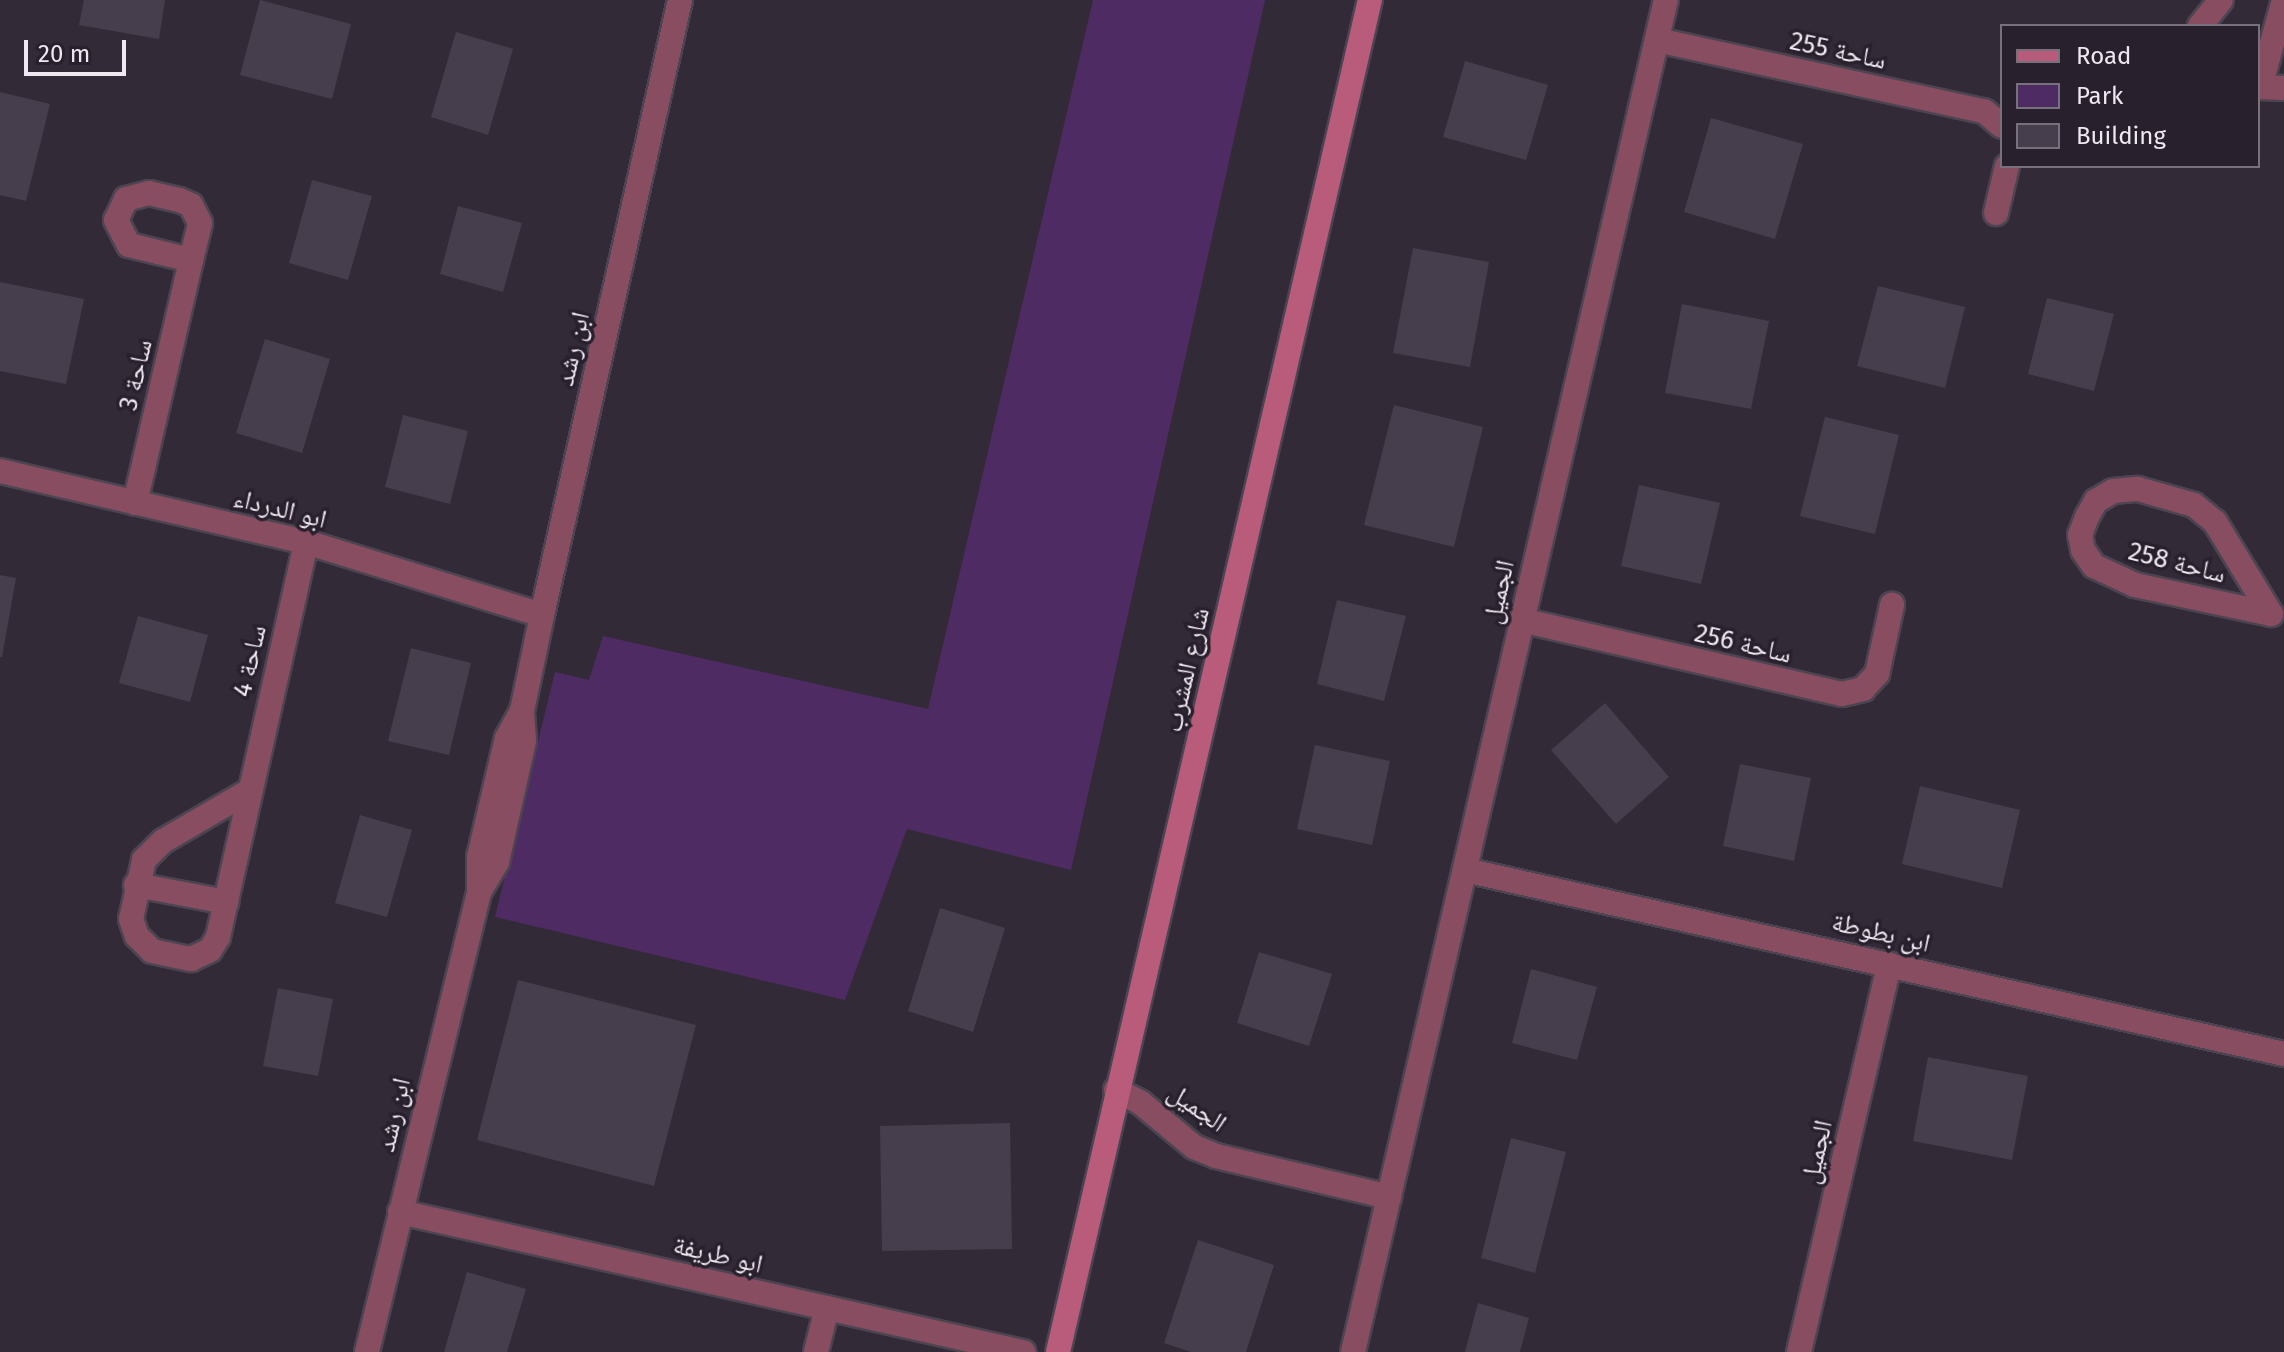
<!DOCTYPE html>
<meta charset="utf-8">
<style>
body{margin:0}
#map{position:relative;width:2284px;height:1352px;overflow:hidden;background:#322a37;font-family:"Fira Sans","Noto Naskh Arabic",sans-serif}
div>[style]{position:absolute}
.green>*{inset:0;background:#4f2b63}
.building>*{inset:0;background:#463e4c}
.roads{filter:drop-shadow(2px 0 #4c4551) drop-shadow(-2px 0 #4c4551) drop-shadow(0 2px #4c4551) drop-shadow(0 -2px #4c4551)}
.street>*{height:24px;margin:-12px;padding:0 12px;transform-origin:12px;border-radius:12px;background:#884d60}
.secondary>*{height:24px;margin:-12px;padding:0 12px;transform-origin:12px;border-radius:12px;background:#b95b7b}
span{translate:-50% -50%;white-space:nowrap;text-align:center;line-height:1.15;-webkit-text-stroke:7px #28212d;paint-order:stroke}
.street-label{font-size:26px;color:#eee8f1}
.legend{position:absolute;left:2000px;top:24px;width:260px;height:144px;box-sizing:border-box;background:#28212d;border:2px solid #77717b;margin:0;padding:10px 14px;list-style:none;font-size:24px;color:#eee8f1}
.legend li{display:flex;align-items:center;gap:16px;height:40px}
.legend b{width:40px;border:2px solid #77717b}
.scale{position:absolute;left:24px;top:40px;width:102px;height:36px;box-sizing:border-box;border:4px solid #eee8f1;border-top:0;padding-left:10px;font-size:24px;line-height:28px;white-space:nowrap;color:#eee8f1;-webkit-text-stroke:6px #28212d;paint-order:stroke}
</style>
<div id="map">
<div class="green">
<i style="clip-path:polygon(1093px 0,1265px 0,1071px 870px,907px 829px,845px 1000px,495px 917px,555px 672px,589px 680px,603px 636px,928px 709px)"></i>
</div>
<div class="building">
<i style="clip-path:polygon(84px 0,165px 0,159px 39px,79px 25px)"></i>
<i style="clip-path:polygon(260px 0,351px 24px,332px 99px,240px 75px)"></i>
<i style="clip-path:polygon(456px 32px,513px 49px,488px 135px,431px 117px)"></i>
<i style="clip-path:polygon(1465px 61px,1548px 85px,1526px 160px,1443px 137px)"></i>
<i style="clip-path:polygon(0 92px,50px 104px,26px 201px,0 195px)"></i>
<i style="clip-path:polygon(1711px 118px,1803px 144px,1775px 239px,1684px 212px)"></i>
<i style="clip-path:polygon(312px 180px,372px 196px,348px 280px,289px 263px)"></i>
<i style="clip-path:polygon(458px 206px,522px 223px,503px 292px,440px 274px)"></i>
<i style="clip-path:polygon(1413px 248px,1489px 262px,1470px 367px,1393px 353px)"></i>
<i style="clip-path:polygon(0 282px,84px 299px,66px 384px,0 371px)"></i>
<i style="clip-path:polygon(1878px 286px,1965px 307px,1945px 388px,1857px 366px)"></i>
<i style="clip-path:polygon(2047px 298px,2114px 314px,2094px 391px,2028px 374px)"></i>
<i style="clip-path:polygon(1682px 304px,1769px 321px,1751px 409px,1665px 393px)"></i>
<i style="clip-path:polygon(265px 339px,330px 359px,302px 453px,236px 433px)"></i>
<i style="clip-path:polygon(1394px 405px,1483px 427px,1454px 547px,1364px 525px)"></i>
<i style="clip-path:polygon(403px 415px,468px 431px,450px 504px,385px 487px)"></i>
<i style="clip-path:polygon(1825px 417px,1899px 435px,1875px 534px,1800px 516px)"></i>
<i style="clip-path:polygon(1639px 485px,1720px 503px,1701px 584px,1621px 566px)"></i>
<i style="clip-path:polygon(0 575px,16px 578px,2px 657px,0 657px)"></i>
<i style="clip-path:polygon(1337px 600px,1406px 616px,1384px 701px,1317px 684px)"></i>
<i style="clip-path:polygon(138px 616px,208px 635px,190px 702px,119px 683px)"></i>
<i style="clip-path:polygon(411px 648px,471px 663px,449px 755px,388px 741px)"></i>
<i style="clip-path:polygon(1605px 703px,1669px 777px,1616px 824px,1551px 750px)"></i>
<i style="clip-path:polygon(1315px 745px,1390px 761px,1372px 845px,1297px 829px)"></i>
<i style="clip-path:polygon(1740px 764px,1811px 778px,1794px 861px,1723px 846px)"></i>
<i style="clip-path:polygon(1920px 786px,2020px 810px,2002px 888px,1902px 864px)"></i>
<i style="clip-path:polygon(360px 815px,412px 830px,387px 917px,335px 903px)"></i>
<i style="clip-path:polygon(940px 908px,1005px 928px,973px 1032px,908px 1011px)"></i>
<i style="clip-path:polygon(1259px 952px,1332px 974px,1309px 1046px,1237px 1023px)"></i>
<i style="clip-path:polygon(1531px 969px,1597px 987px,1577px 1060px,1512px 1043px)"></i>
<i style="clip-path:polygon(518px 980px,696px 1025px,654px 1186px,477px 1140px)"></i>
<i style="clip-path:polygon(278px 988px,333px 999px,318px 1076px,263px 1066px)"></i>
<i style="clip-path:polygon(1928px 1057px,2028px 1076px,2012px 1160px,1913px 1141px)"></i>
<i style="clip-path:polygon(1010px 1123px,1012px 1249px,882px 1251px,880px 1126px)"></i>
<i style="clip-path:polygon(1511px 1138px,1566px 1152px,1535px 1273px,1481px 1258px)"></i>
<i style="clip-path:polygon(1198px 1240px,1274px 1265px,1246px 1352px,1191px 1352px,1164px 1343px)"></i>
<i style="clip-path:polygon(467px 1272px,526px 1289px,507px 1352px,444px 1352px)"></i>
<i style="clip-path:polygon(1478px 1303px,1529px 1318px,1520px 1352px,1465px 1352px)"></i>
</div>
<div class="roads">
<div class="street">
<i style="left:2200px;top:26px;width:33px;rotate:-51deg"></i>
<i style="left:1657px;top:40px;width:335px;rotate:12.3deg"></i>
<i style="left:1984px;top:111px;width:23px;rotate:40deg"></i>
<i style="left:2258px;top:87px;width:26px;rotate:2deg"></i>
<i style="left:2260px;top:87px;width:90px;rotate:-74.6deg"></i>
<i style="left:1996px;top:213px;width:48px;rotate:-76.8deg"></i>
<i style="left:0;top:471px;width:314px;rotate:13.1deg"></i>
<i style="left:306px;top:542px;width:247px;rotate:17.2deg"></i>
<i style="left:2138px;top:489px;width:58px;rotate:15.9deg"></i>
<i style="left:2194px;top:505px;width:27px;rotate:39deg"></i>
<i style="left:2215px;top:522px;width:108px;rotate:58.7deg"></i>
<i style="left:2271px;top:614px;width:139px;rotate:-168deg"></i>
<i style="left:2135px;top:585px;width:45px;rotate:-155.1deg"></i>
<i style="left:2094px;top:566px;width:19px;rotate:-125deg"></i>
<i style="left:2083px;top:550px;width:15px;rotate:-101deg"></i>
<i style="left:2080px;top:535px;width:19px;rotate:-69deg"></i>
<i style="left:2087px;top:517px;width:18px;rotate:-61deg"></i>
<i style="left:2096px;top:501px;width:20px;rotate:-30deg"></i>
<i style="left:2113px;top:491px;width:25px;rotate:-5deg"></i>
<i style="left:135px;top:503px;width:249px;rotate:-77deg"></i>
<i style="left:191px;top:260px;width:38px;rotate:-76deg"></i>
<i style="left:200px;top:223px;width:20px;rotate:-117deg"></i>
<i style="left:191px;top:205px;width:13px;rotate:-157deg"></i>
<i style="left:179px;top:200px;width:31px;rotate:-167deg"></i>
<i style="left:149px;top:193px;width:24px;rotate:165deg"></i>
<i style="left:126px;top:199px;width:23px;rotate:115deg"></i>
<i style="left:116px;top:220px;width:28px;rotate:63deg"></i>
<i style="left:129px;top:245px;width:64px;rotate:13.6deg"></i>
<i style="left:1521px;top:620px;width:329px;rotate:13deg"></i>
<i style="left:1842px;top:694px;width:22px;rotate:-13deg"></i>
<i style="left:1863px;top:689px;width:21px;rotate:-47deg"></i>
<i style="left:1877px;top:674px;width:71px;rotate:-77.7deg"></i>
<i style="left:249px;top:791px;width:99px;rotate:149.8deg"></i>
<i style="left:163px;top:841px;width:27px;rotate:135deg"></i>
<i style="left:144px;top:860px;width:60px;rotate:102.4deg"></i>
<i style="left:131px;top:919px;width:18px;rotate:71deg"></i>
<i style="left:137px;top:936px;width:21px;rotate:45deg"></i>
<i style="left:152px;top:951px;width:40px;rotate:12deg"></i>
<i style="left:191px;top:959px;width:21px;rotate:-25deg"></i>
<i style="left:210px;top:950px;width:15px;rotate:-58deg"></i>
<i style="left:218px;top:937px;width:405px;rotate:-77.4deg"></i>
<i style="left:1465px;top:870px;width:839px;rotate:12.66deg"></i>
<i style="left:136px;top:885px;width:92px;rotate:10.7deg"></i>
<i style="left:479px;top:892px;width:35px;rotate:-59deg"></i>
<i style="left:497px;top:862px;width:124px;rotate:-77.4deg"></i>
<i style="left:524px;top:741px;width:30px;rotate:-94deg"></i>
<i style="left:522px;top:711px;width:98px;rotate:-78.2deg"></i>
<i style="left:542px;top:615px;width:630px;rotate:-77.35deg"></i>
<i style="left:1116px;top:1090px;width:28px;rotate:27deg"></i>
<i style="left:1141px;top:1103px;width:69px;rotate:39.7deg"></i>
<i style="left:1194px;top:1147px;width:24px;rotate:22deg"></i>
<i style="left:1216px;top:1156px;width:178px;rotate:13.3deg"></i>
<i style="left:400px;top:1212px;width:639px;rotate:12.67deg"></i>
<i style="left:367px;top:1352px;width:473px;rotate:-76.3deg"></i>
<i style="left:479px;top:892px;width:35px;rotate:-90deg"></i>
<i style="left:479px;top:857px;width:122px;rotate:-76.8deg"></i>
<i style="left:507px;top:738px;width:31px;rotate:-61deg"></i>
<i style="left:816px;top:1352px;width:45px;rotate:-76deg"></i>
<i style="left:1353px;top:1352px;width:1388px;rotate:-76.97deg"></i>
<i style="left:1799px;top:1352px;width:398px;rotate:-76.9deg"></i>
</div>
<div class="secondary">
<i style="left:1058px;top:1352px;width:1388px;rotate:-77.01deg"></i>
</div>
</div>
<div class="street-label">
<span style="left:1838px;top:51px;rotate:12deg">ساحة 255</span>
<span style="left:573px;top:349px;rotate:-77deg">ابن رشد</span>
<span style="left:136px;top:375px;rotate:-77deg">ساحة 3</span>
<span style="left:280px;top:509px;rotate:14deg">ابو الدرداء</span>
<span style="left:2177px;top:563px;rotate:14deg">ساحة 258</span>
<span style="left:1499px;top:592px;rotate:-77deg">الجميل</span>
<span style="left:1743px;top:644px;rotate:13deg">ساحة 256</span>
<span style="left:250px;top:661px;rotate:-77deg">ساحة 4</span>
<span style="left:1187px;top:670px;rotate:-77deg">شارع المشرب</span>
<span style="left:1881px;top:933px;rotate:13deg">ابن بطوطة</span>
<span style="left:1197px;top:1108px;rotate:35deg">الجميل</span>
<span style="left:394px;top:1115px;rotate:-77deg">ابن رشد</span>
<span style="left:1817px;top:1152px;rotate:-77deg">الجميل</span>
<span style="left:718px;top:1255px;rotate:13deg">ابو طريفة</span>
</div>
<ul class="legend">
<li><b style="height:10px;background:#b95b7b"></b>Road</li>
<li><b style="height:22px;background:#4f2b63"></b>Park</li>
<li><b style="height:22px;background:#463e4c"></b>Building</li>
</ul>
<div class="scale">20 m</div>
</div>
